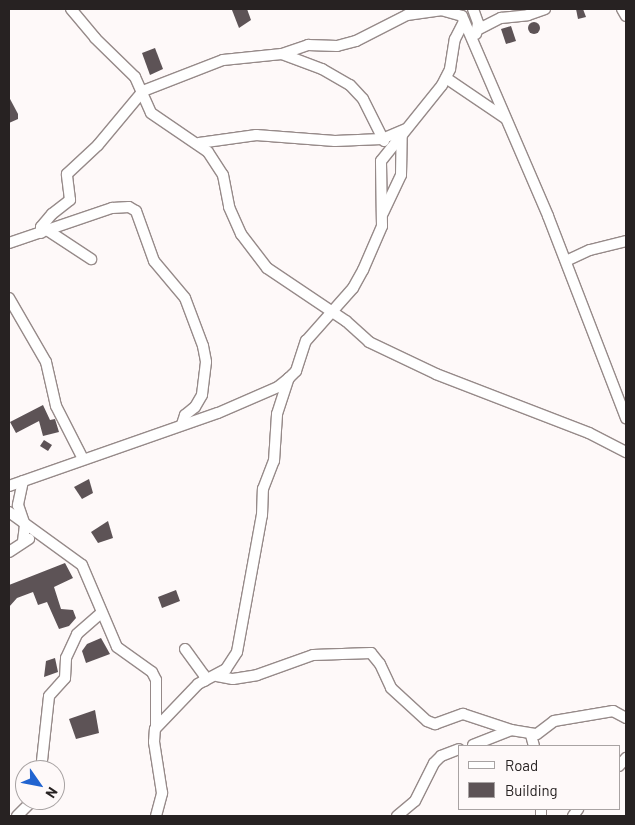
<!DOCTYPE html>
<style>
body{margin:0}
#map{position:relative;width:635px;height:825px;overflow:hidden;background:#fef9f9;font-family:Barlow,sans-serif}
div>[style]{position:absolute}
.building>*{inset:0;background:#5d5356}
.round{border-radius:50%}
.roads{filter:drop-shadow(1px 0 #968a89) drop-shadow(-1px 0 #968a89) drop-shadow(0 1px #968a89) drop-shadow(0 -1px #968a89)}
.minor>*{height:10px;margin:-5px;padding:0 5px;transform-origin:5px;border-radius:5px;background:#fff}
span{translate:-50% -50%;white-space:nowrap;text-align:center;line-height:1.15;-webkit-text-stroke:5px #fef9f9;paint-order:stroke}
.frame{position:absolute;inset:0;border:10px solid #272222;pointer-events:none}
.legend{position:absolute;left:458px;top:745px;width:162px;height:65px;box-sizing:border-box;background:#fef9f9;border:1px solid #a8a3a3;margin:0;padding:6px 9px;list-style:none;font-size:15px;color:#272222}
.legend li{display:flex;align-items:center;gap:10px;height:25px}
.legend b{width:25px;border:1px solid #a8a3a3}
.north{position:absolute;left:15px;top:760px;width:50px;height:50px;box-sizing:border-box;background:#fef9f9;border:1px solid #a8a3a3;border-radius:50%;rotate:123deg;font-size:14px;font-weight:700;line-height:20px;text-align:center;color:#272222}
.north::after{content:'';display:block;margin:auto;width:18px;height:22px;background:#2164d0;clip-path:polygon(50% 0,100% 100%,50% 72%,0 100%)}
</style>
<div id="map">
<div class="building">
<i style="clip-path:polygon(247px 9px,251px 20px,239px 28px,232px 10px)"></i>
<i style="clip-path:polygon(576px 9px,583px 9px,586px 17px,578px 19px)"></i>
<i class="round" style="left:528px;top:22px;width:12px;height:12px"></i>
<i style="clip-path:polygon(511px 26px,516px 41px,506px 44px,501px 29px)"></i>
<i style="clip-path:polygon(155px 48px,163px 69px,150px 75px,142px 53px)"></i>
<i style="clip-path:polygon(9px 97px,18px 114px,18px 119px,9px 123px)"></i>
<i style="clip-path:polygon(43px 405px,50px 420px,55px 419px,59px 432px,43px 436px,39px 421px,16px 433px,10px 422px)"></i>
<i style="clip-path:polygon(44px 440px,52px 445px,48px 451px,40px 446px)"></i>
<i style="clip-path:polygon(89px 479px,93px 493px,82px 499px,74px 487px)"></i>
<i style="clip-path:polygon(108px 521px,113px 538px,98px 543px,91px 532px)"></i>
<i style="clip-path:polygon(65px 563px,73px 578px,54px 587px,61px 609px,73px 610px,76px 618px,69px 626px,59px 629px,47px 602px,38px 605px,33px 592px,17px 598px,9px 607px,9px 585px)"></i>
<i style="clip-path:polygon(176px 590px,180px 601px,162px 608px,158px 597px)"></i>
<i style="clip-path:polygon(101px 638px,110px 654px,86px 663px,82px 651px,87px 644px)"></i>
<i style="clip-path:polygon(55px 658px,58px 672px,44px 677px,46px 661px)"></i>
<i style="clip-path:polygon(95px 710px,99px 733px,76px 739px,69px 719px)"></i>
</div>
<div class="roads">
<div class="minor">
<i style="left:71px;top:9px;width:38px;rotate:50deg"></i>
<i style="left:95px;top:38px;width:56px;rotate:44.3deg"></i>
<i style="left:135px;top:77px;width:39px;rotate:66deg"></i>
<i style="left:151px;top:113px;width:69px;rotate:34.4deg"></i>
<i style="left:208px;top:152px;width:27px;rotate:57deg"></i>
<i style="left:223px;top:175px;width:33px;rotate:79deg"></i>
<i style="left:229px;top:207px;width:30px;rotate:66deg"></i>
<i style="left:241px;top:234px;width:43px;rotate:52.6deg"></i>
<i style="left:267px;top:268px;width:95px;rotate:33.9deg"></i>
<i style="left:346px;top:321px;width:31px;rotate:42deg"></i>
<i style="left:369px;top:342px;width:74px;rotate:25.5deg"></i>
<i style="left:436px;top:374px;width:164px;rotate:21.1deg"></i>
<i style="left:589px;top:433px;width:42px;rotate:27.2deg"></i>
<i style="left:473px;top:9px;width:15px;rotate:70deg"></i>
<i style="left:478px;top:23px;width:11px;rotate:100deg"></i>
<i style="left:622px;top:9px;width:8px;rotate:60deg"></i>
<i style="left:462px;top:16px;width:218px;rotate:66.7deg"></i>
<i style="left:548px;top:216px;width:217px;rotate:68.9deg"></i>
<i style="left:479px;top:29px;width:25px;rotate:-27deg"></i>
<i style="left:501px;top:18px;width:27px;rotate:-6deg"></i>
<i style="left:528px;top:15px;width:18px;rotate:-19deg"></i>
<i style="left:282px;top:54px;width:43px;rotate:20.6deg"></i>
<i style="left:322px;top:69px;width:32px;rotate:30deg"></i>
<i style="left:350px;top:85px;width:19px;rotate:47deg"></i>
<i style="left:363px;top:99px;width:47px;rotate:63.4deg"></i>
<i style="left:446px;top:78px;width:71px;rotate:34.1deg"></i>
<i style="left:199px;top:143px;width:58px;rotate:-8deg"></i>
<i style="left:256px;top:135px;width:79px;rotate:4.3deg"></i>
<i style="left:335px;top:141px;width:47px;rotate:-2.4deg"></i>
<i style="left:382px;top:139px;width:25px;rotate:-23deg"></i>
<i style="left:383px;top:213px;width:42px;rotate:-64.7deg"></i>
<i style="left:401px;top:175px;width:39px;rotate:-89deg"></i>
<i style="left:47px;top:230px;width:53px;rotate:33.4deg"></i>
<i style="left:41px;top:233px;width:6px;rotate:-90deg"></i>
<i style="left:41px;top:227px;width:17px;rotate:-50deg"></i>
<i style="left:52px;top:214px;width:23px;rotate:-38deg"></i>
<i style="left:70px;top:200px;width:26px;rotate:-97deg"></i>
<i style="left:67px;top:174px;width:42px;rotate:-43.1deg"></i>
<i style="left:98px;top:145px;width:70px;rotate:-50.2deg"></i>
<i style="left:143px;top:91px;width:86px;rotate:-21.2deg"></i>
<i style="left:223px;top:60px;width:59px;rotate:-5.8deg"></i>
<i style="left:282px;top:54px;width:28px;rotate:-19deg"></i>
<i style="left:308px;top:45px;width:29px;rotate:2deg"></i>
<i style="left:337px;top:46px;width:20px;rotate:-15deg"></i>
<i style="left:356px;top:41px;width:57px;rotate:-27deg"></i>
<i style="left:407px;top:15px;width:34px;rotate:-8deg"></i>
<i style="left:441px;top:10px;width:22px;rotate:16deg"></i>
<i style="left:9px;top:243px;width:109px;rotate:-18.8deg"></i>
<i style="left:112px;top:208px;width:17px;rotate:-3deg"></i>
<i style="left:129px;top:207px;width:8px;rotate:30deg"></i>
<i style="left:136px;top:211px;width:53px;rotate:70.2deg"></i>
<i style="left:154px;top:261px;width:48px;rotate:50deg"></i>
<i style="left:185px;top:298px;width:51px;rotate:69.4deg"></i>
<i style="left:203px;top:346px;width:16px;rotate:79deg"></i>
<i style="left:206px;top:362px;width:33px;rotate:97deg"></i>
<i style="left:202px;top:395px;width:14px;rotate:120deg"></i>
<i style="left:195px;top:407px;width:13px;rotate:141deg"></i>
<i style="left:185px;top:415px;width:9px;rotate:108deg"></i>
<i style="left:566px;top:261px;width:26px;rotate:-25deg"></i>
<i style="left:590px;top:250px;width:37px;rotate:-14deg"></i>
<i style="left:9px;top:298px;width:74px;rotate:60deg"></i>
<i style="left:46px;top:362px;width:45px;rotate:77.2deg"></i>
<i style="left:56px;top:406px;width:59px;rotate:63deg"></i>
<i style="left:23px;top:481px;width:25px;rotate:102deg"></i>
<i style="left:18px;top:505px;width:21px;rotate:71deg"></i>
<i style="left:25px;top:525px;width:16px;rotate:97deg"></i>
<i style="left:9px;top:486px;width:221px;rotate:-19.3deg"></i>
<i style="left:218px;top:413px;width:65px;rotate:-23.4deg"></i>
<i style="left:278px;top:387px;width:14px;rotate:-39deg"></i>
<i style="left:9px;top:512px;width:90px;rotate:36deg"></i>
<i style="left:82px;top:565px;width:89px;rotate:66.9deg"></i>
<i style="left:117px;top:647px;width:43px;rotate:35.5deg"></i>
<i style="left:152px;top:672px;width:9px;rotate:63deg"></i>
<i style="left:156px;top:680px;width:46px;rotate:90deg"></i>
<i style="left:9px;top:552px;width:24px;rotate:-33deg"></i>
<i style="left:185px;top:649px;width:32px;rotate:54deg"></i>
<i style="left:204px;top:675px;width:6px;rotate:81deg"></i>
<i style="left:217px;top:676px;width:16px;rotate:11deg"></i>
<i style="left:233px;top:679px;width:24px;rotate:-9deg"></i>
<i style="left:257px;top:675px;width:59px;rotate:-19.7deg"></i>
<i style="left:313px;top:655px;width:58px;rotate:-2deg"></i>
<i style="left:371px;top:653px;width:14px;rotate:51deg"></i>
<i style="left:380px;top:664px;width:26px;rotate:65deg"></i>
<i style="left:391px;top:688px;width:49px;rotate:42.5deg"></i>
<i style="left:427px;top:721px;width:9px;rotate:21deg"></i>
<i style="left:435px;top:724px;width:30px;rotate:-20deg"></i>
<i style="left:463px;top:714px;width:51px;rotate:18.4deg"></i>
<i style="left:531px;top:735px;width:11px;rotate:75deg"></i>
<i style="left:473px;top:745px;width:41px;rotate:-21.5deg"></i>
<i style="left:511px;top:730px;width:26px;rotate:9deg"></i>
<i style="left:537px;top:734px;width:21px;rotate:-37deg"></i>
<i style="left:554px;top:721px;width:60px;rotate:-9.6deg"></i>
<i style="left:613px;top:711px;width:15px;rotate:28deg"></i>
<i style="left:619px;top:766px;width:11px;rotate:-49deg"></i>
<i style="left:41px;top:770px;width:74px;rotate:-83.8deg"></i>
<i style="left:49px;top:696px;width:24px;rotate:-48deg"></i>
<i style="left:65px;top:678px;width:20px;rotate:-87deg"></i>
<i style="left:66px;top:658px;width:26px;rotate:-65deg"></i>
<i style="left:77px;top:634px;width:30px;rotate:-41deg"></i>
<i style="left:17px;top:816px;width:23px;rotate:-45deg"></i>
<i style="left:156px;top:816px;width:24px;rotate:-75deg"></i>
<i style="left:162px;top:793px;width:52px;rotate:-98.9deg"></i>
<i style="left:154px;top:742px;width:13px;rotate:-86deg"></i>
<i style="left:155px;top:729px;width:62px;rotate:-46.3deg"></i>
<i style="left:198px;top:684px;width:32px;rotate:-28deg"></i>
<i style="left:226px;top:669px;width:20px;rotate:-57deg"></i>
<i style="left:237px;top:652px;width:139px;rotate:-79.7deg"></i>
<i style="left:262px;top:515px;width:26px;rotate:-88deg"></i>
<i style="left:263px;top:489px;width:30px;rotate:-69deg"></i>
<i style="left:274px;top:461px;width:47px;rotate:-86.3deg"></i>
<i style="left:277px;top:414px;width:38px;rotate:-72deg"></i>
<i style="left:289px;top:378px;width:10px;rotate:-45deg"></i>
<i style="left:296px;top:371px;width:32px;rotate:-72deg"></i>
<i style="left:306px;top:341px;width:71px;rotate:-48.4deg"></i>
<i style="left:353px;top:288px;width:21px;rotate:-61deg"></i>
<i style="left:363px;top:270px;width:48px;rotate:-66.6deg"></i>
<i style="left:382px;top:226px;width:65px;rotate:-90.9deg"></i>
<i style="left:381px;top:161px;width:97px;rotate:-51.2deg"></i>
<i style="left:442px;top:85px;width:18px;rotate:-63deg"></i>
<i style="left:450px;top:69px;width:30px;rotate:-81deg"></i>
<i style="left:455px;top:39px;width:20px;rotate:-63deg"></i>
<i style="left:397px;top:816px;width:23px;rotate:-40deg"></i>
<i style="left:415px;top:801px;width:42px;rotate:-63.4deg"></i>
<i style="left:434px;top:763px;width:10px;rotate:-45deg"></i>
<i style="left:441px;top:756px;width:19px;rotate:-21deg"></i>
<i style="left:541px;top:816px;width:7px;rotate:-90deg"></i>
<i style="left:573px;top:816px;width:9px;rotate:-54deg"></i>
</div>
</div>
<div class="frame"></div>
<ul class="legend">
<li><b style="height:6px;background:#fff"></b>Road</li>
<li><b style="height:14px;background:#5d5356"></b>Building</li>
</ul>
<div class="north">N</div>
</div>
